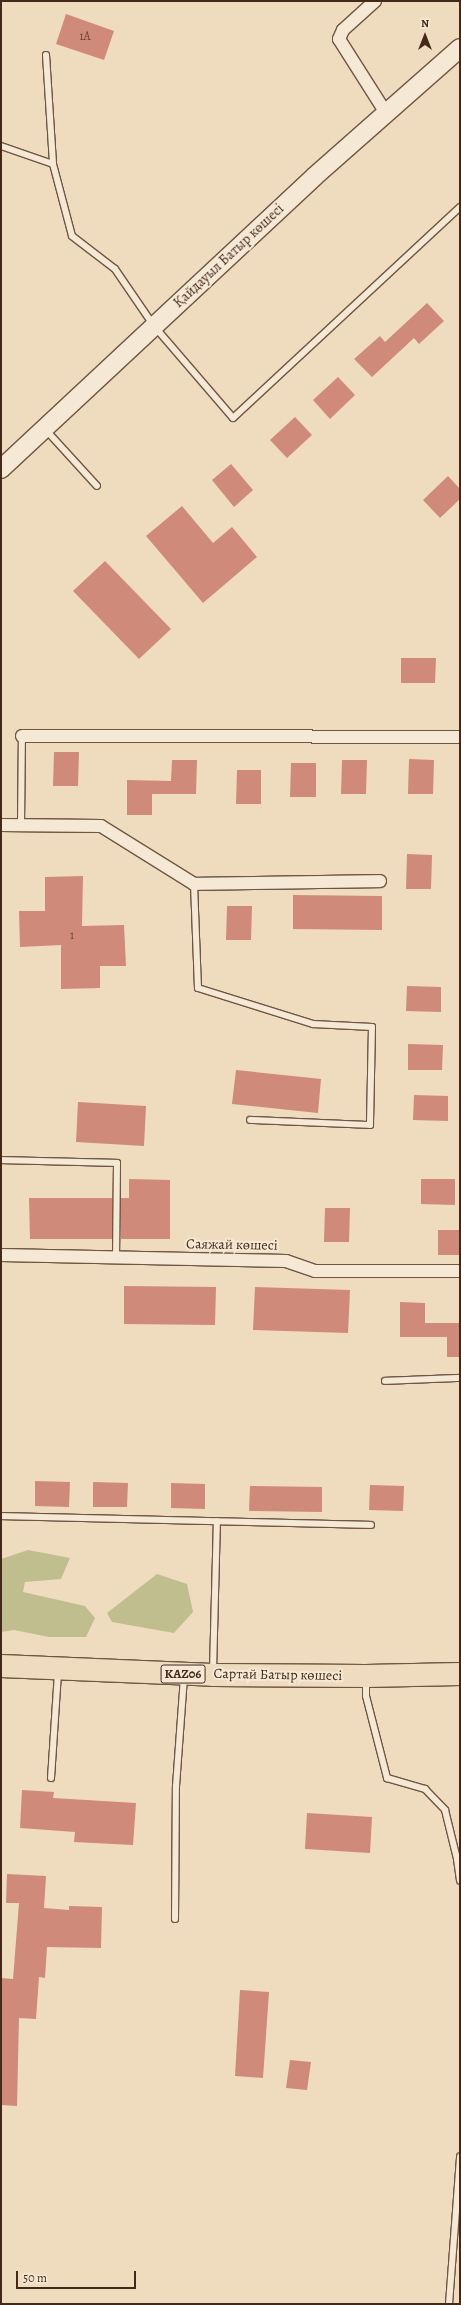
<!DOCTYPE html>
<meta charset="utf-8">
<style>
body{margin:0}
#map{position:relative;width:461px;height:2305px;overflow:hidden;background:#efdcbf;font-family:Alegreya,serif}
div>[style]{position:absolute}
.green>*{inset:0;background:#c0be8e}
.building>*{inset:0;background:#cf8a79}
.roads{filter:drop-shadow(1px 0 #6f5643) drop-shadow(-1px 0 #6f5643) drop-shadow(0 1px #6f5643) drop-shadow(0 -1px #6f5643)}
.lane>*{height:6px;margin:-3px;padding:0 3px;transform-origin:3px;border-radius:3px;background:#f5e8d5}
.street>*{height:12px;margin:-6px;padding:0 6px;transform-origin:6px;border-radius:6px;background:#f5e8d5}
.secondary>*{height:18px;margin:-9px;padding:0 9px;transform-origin:9px;border-radius:9px;background:#f5e8d5}
.highway>*{height:22px;margin:-11px;padding:0 11px;transform-origin:11px;border-radius:11px;background:#efdcbf}
span{translate:-50% -50%;white-space:nowrap;text-align:center;line-height:1.15;-webkit-text-stroke:4px #f5e8d5;paint-order:stroke}
.number-label{font-size:12px;color:#674132}
.number-label span{-webkit-text-stroke-width:0}
.shield-label span{padding:1px 3px;background:#f5e8d5;border:1px solid;border-radius:3px;-webkit-text-stroke-width:0}
.shield-label{font-size:13px;color:#44291a;font-weight:700}
.street-label{font-size:14px;color:#44291a}
.frame{position:absolute;inset:0;border:2px solid #44291a;pointer-events:none}
.north{position:absolute;left:405px;top:16px;width:40px;height:40px;-webkit-text-stroke:3px #f5e8d5;paint-order:stroke;rotate:0deg;font-size:11px;font-weight:700;line-height:16px;text-align:center;color:#44291a}
.north::after{content:'';display:block;margin:auto;width:14px;height:18px;background:#44291a;clip-path:polygon(50% 0,100% 100%,50% 72%,0 100%)}
.scale{position:absolute;left:16px;top:2271px;width:120px;height:18px;box-sizing:border-box;border:2px solid #44291a;border-top:0;padding-left:5px;font-size:12px;line-height:14px;white-space:nowrap;color:#44291a;-webkit-text-stroke:3px #f5e8d5;paint-order:stroke}
</style>
<div id="map">
<div class="green">
<i style="clip-path:polygon(28px 1550px,70px 1558px,61px 1579px,25px 1582px,23px 1592px,85px 1606px,95px 1618px,86px 1637px,49px 1637px,14px 1630px,1px 1632px,1px 1559px)"></i>
<i style="clip-path:polygon(157px 1574px,187px 1584px,193px 1612px,174px 1633px,112px 1622px,107px 1613px)"></i>
</div>
<div class="building">
<i style="clip-path:polygon(66px 14px,114px 31px,104px 60px,56px 44px)"></i>
<i style="clip-path:polygon(427px 303px,444px 321px,419px 344px,414px 338px,372px 377px,354px 359px,380px 336px,385px 342px)"></i>
<i style="clip-path:polygon(338px 377px,355px 395px,330px 419px,313px 400px)"></i>
<i style="clip-path:polygon(295px 417px,312px 435px,287px 458px,270px 440px)"></i>
<i style="clip-path:polygon(231px 464px,253px 490px,234px 507px,212px 480px)"></i>
<i style="clip-path:polygon(448px 476px,460px 489px,460px 499px,440px 518px,423px 500px)"></i>
<i style="clip-path:polygon(182px 506px,213px 543px,232px 527px,257px 557px,203px 603px,146px 536px)"></i>
<i style="clip-path:polygon(105px 561px,171px 629px,139px 659px,73px 591px)"></i>
<i style="clip-path:polygon(401px 658px,436px 658px,435px 683px,401px 683px)"></i>
<i style="clip-path:polygon(54px 752px,79px 752px,78px 786px,53px 786px)"></i>
<i style="clip-path:polygon(409px 759px,434px 760px,433px 794px,408px 794px)"></i>
<i style="clip-path:polygon(172px 760px,197px 760px,196px 794px,152px 794px,152px 815px,127px 815px,127px 780px,171px 781px)"></i>
<i style="clip-path:polygon(342px 760px,367px 760px,366px 794px,341px 794px)"></i>
<i style="clip-path:polygon(291px 763px,316px 763px,316px 797px,290px 797px)"></i>
<i style="clip-path:polygon(237px 770px,261px 770px,261px 804px,236px 804px)"></i>
<i style="clip-path:polygon(407px 854px,432px 855px,431px 889px,406px 889px)"></i>
<i style="clip-path:polygon(83px 876px,82px 926px,124px 925px,126px 966px,100px 966px,100px 988px,61px 989px,61px 945px,20px 947px,19px 911px,45px 911px,45px 877px)"></i>
<i style="clip-path:polygon(293px 895px,382px 896px,382px 930px,293px 929px)"></i>
<i style="clip-path:polygon(227px 906px,252px 906px,251px 940px,226px 940px)"></i>
<i style="clip-path:polygon(407px 986px,441px 987px,441px 1012px,406px 1011px)"></i>
<i style="clip-path:polygon(408px 1044px,443px 1045px,442px 1070px,408px 1070px)"></i>
<i style="clip-path:polygon(236px 1070px,321px 1079px,318px 1113px,232px 1104px)"></i>
<i style="clip-path:polygon(414px 1095px,448px 1096px,448px 1121px,413px 1120px)"></i>
<i style="clip-path:polygon(78px 1102px,146px 1106px,144px 1146px,76px 1142px)"></i>
<i style="clip-path:polygon(129px 1179px,170px 1180px,170px 1239px,121px 1239px,121px 1198px,129px 1198px)"></i>
<i style="clip-path:polygon(421px 1179px,455px 1179px,455px 1205px,421px 1204px)"></i>
<i style="clip-path:polygon(29px 1198px,112px 1198px,112px 1239px,30px 1239px)"></i>
<i style="clip-path:polygon(325px 1208px,350px 1208px,349px 1242px,324px 1242px)"></i>
<i style="clip-path:polygon(438px 1230px,460px 1230px,460px 1255px,438px 1255px)"></i>
<i style="clip-path:polygon(124px 1286px,216px 1287px,215px 1325px,124px 1324px)"></i>
<i style="clip-path:polygon(255px 1287px,350px 1290px,348px 1333px,253px 1330px)"></i>
<i style="clip-path:polygon(400px 1302px,425px 1303px,425px 1323px,460px 1323px,460px 1357px,447px 1357px,447px 1337px,400px 1337px)"></i>
<i style="clip-path:polygon(35px 1481px,70px 1482px,69px 1507px,35px 1506px)"></i>
<i style="clip-path:polygon(93px 1482px,128px 1483px,127px 1507px,93px 1507px)"></i>
<i style="clip-path:polygon(171px 1483px,205px 1484px,205px 1509px,171px 1508px)"></i>
<i style="clip-path:polygon(370px 1485px,404px 1486px,403px 1511px,369px 1510px)"></i>
<i style="clip-path:polygon(250px 1486px,322px 1487px,322px 1512px,249px 1511px)"></i>
<i style="clip-path:polygon(22px 1790px,54px 1792px,53px 1798px,136px 1803px,133px 1845px,74px 1842px,75px 1832px,20px 1828px)"></i>
<i style="clip-path:polygon(307px 1813px,372px 1817px,370px 1853px,305px 1849px)"></i>
<i style="clip-path:polygon(7px 1874px,46px 1876px,44px 1908px,69px 1910px,69px 1906px,102px 1907px,101px 1948px,47px 1947px,45px 1978px,39px 1977px,36px 2019px,19px 2018px,17px 2106px,1px 2105px,1px 1978px,13px 1979px,19px 1903px,6px 1903px)"></i>
<i style="clip-path:polygon(240px 1990px,269px 1992px,263px 2078px,235px 2076px)"></i>
<i style="clip-path:polygon(290px 2060px,311px 2062px,307px 2090px,286px 2088px)"></i>
</div>
<div class="roads">
<div class="lane">
<i style="left:46px;top:55px;width:109px;rotate:86.3deg"></i>
<i style="left:1px;top:146px;width:55px;rotate:19.1deg"></i>
<i style="left:53px;top:164px;width:74px;rotate:75.2deg"></i>
<i style="left:72px;top:236px;width:54px;rotate:37.5deg"></i>
<i style="left:115px;top:269px;width:69px;rotate:55.6deg"></i>
<i style="left:154px;top:326px;width:121px;rotate:49.3deg"></i>
<i style="left:233px;top:418px;width:310px;rotate:-42.9deg"></i>
<i style="left:45px;top:429px;width:77px;rotate:47.6deg"></i>
<i style="left:21px;top:825px;width:89px;rotate:-89.4deg"></i>
<i style="left:194px;top:884px;width:104px;rotate:87.8deg"></i>
<i style="left:198px;top:988px;width:121px;rotate:17.4deg"></i>
<i style="left:313px;top:1024px;width:59px;rotate:2.9deg"></i>
<i style="left:372px;top:1027px;width:98px;rotate:91.2deg"></i>
<i style="left:370px;top:1125px;width:120px;rotate:-177.6deg"></i>
<i style="left:1px;top:1160px;width:116px;rotate:1.5deg"></i>
<i style="left:117px;top:1163px;width:94px;rotate:90.6deg"></i>
<i style="left:385px;top:1381px;width:75px;rotate:-2.3deg"></i>
<i style="left:1px;top:1516px;width:370px;rotate:1.4deg"></i>
<i style="left:213px;top:1671px;width:150px;rotate:-88.5deg"></i>
<i style="left:366px;top:1680px;width:16px;rotate:90deg"></i>
<i style="left:366px;top:1696px;width:85px;rotate:75.6deg"></i>
<i style="left:387px;top:1778px;width:40px;rotate:16deg"></i>
<i style="left:425px;top:1789px;width:29px;rotate:46deg"></i>
<i style="left:445px;top:1810px;width:50px;rotate:76.2deg"></i>
<i style="left:457px;top:1859px;width:22px;rotate:82deg"></i>
<i style="left:51px;top:1778px;width:105px;rotate:-86.2deg"></i>
<i style="left:175px;top:1919px;width:133px;rotate:-89.6deg"></i>
<i style="left:176px;top:1786px;width:109px;rotate:-85.8deg"></i>
<i style="left:449px;top:2304px;width:148px;rotate:-85.7deg"></i>
</div>
<div class="street">
<i style="left:375px;top:1px;width:43px;rotate:137.8deg"></i>
<i style="left:343px;top:30px;width:10px;rotate:114deg"></i>
<i style="left:339px;top:39px;width:88px;rotate:57.6deg"></i>
<i style="left:22px;top:736px;width:438px;rotate:0.1deg"></i>
<i style="left:1px;top:825px;width:100px;rotate:0.6deg"></i>
<i style="left:101px;top:826px;width:110px;rotate:31.9deg"></i>
<i style="left:194px;top:884px;width:186px;rotate:-0.9deg"></i>
<i style="left:1px;top:1255px;width:285px;rotate:1.2deg"></i>
<i style="left:286px;top:1261px;width:31px;rotate:19deg"></i>
<i style="left:315px;top:1271px;width:145px"></i>
</div>
<div class="secondary">
<i style="left:1px;top:469px;width:429px;rotate:-43deg"></i>
<i style="left:315px;top:176px;width:193px;rotate:-41.4deg"></i>
</div>
<div class="highway">
<i style="left:1px;top:1666px;width:212px;rotate:2.4deg"></i>
<i style="left:213px;top:1675px;width:153px;rotate:0.4deg"></i>
<i style="left:366px;top:1676px;width:94px;rotate:-1.2deg"></i>
</div>
</div>
<div class="number-label">
<span style="left:85px;top:37px">1А</span>
<span style="left:72px;top:936px">1</span>
</div>
<div class="shield-label">
<span style="left:183px;top:1674px">KАZ06</span>
</div>
<div class="street-label">
<span style="left:229px;top:256px;rotate:-43deg">Қайдауыл Батыр көшесі</span>
<span style="left:232px;top:1245px;rotate:1deg">Саяжай көшесі</span>
<span style="left:278px;top:1675px;rotate:1deg">Сартай Батыр көшесі</span>
</div>
<div class="frame"></div>
<div class="north">N</div>
<div class="scale">50 m</div>
</div>
